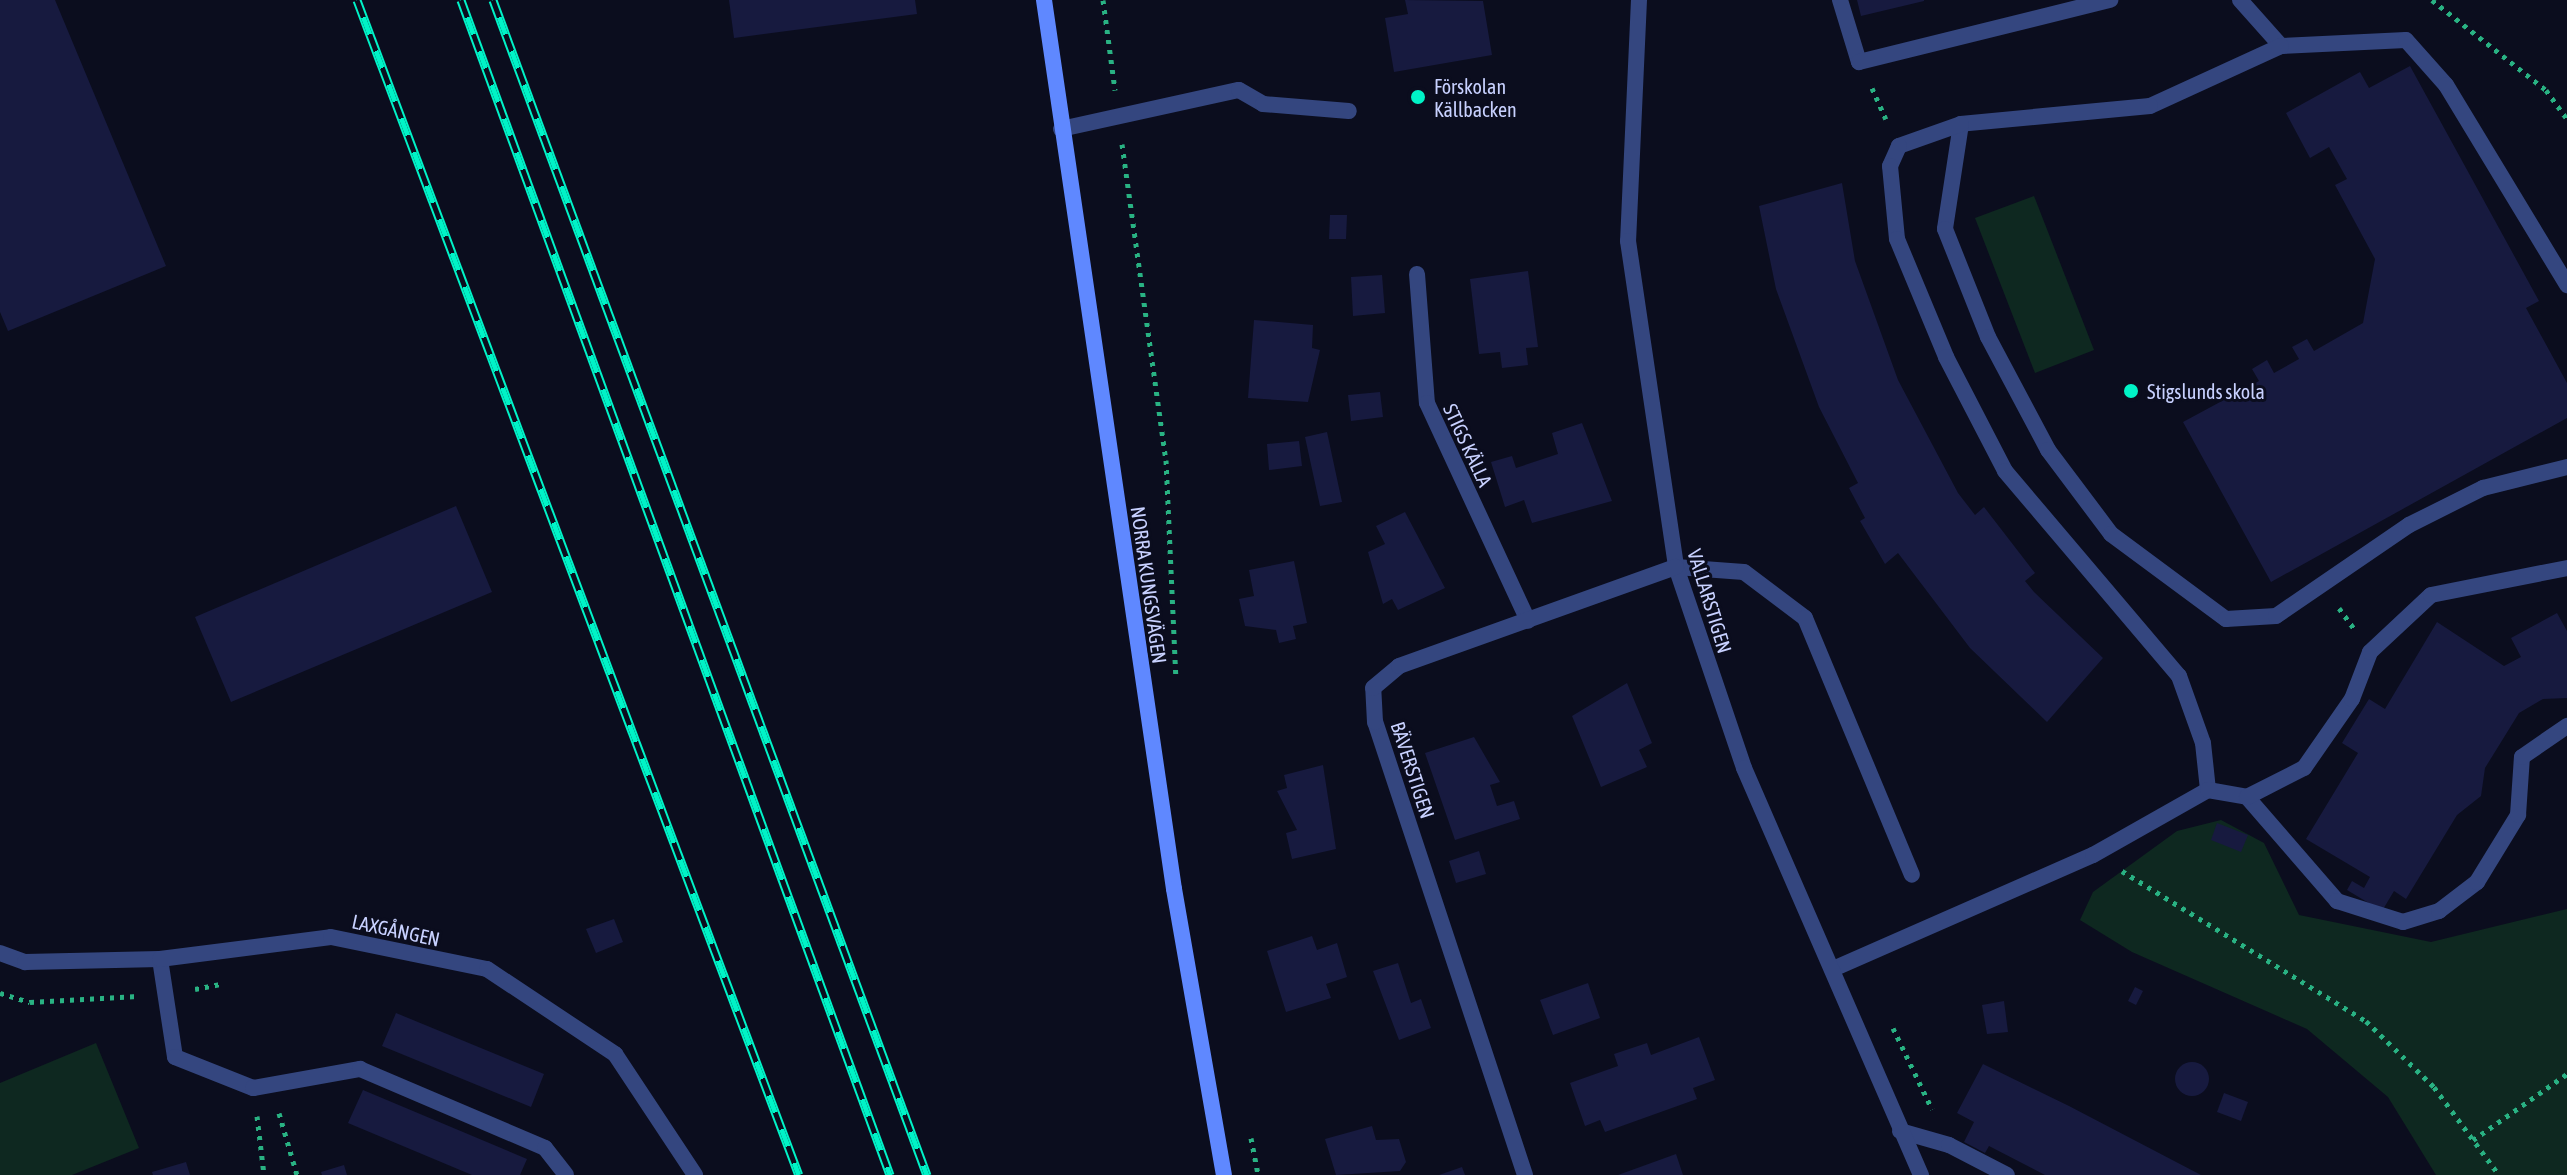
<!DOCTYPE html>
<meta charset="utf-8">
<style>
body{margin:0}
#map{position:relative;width:2567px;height:1175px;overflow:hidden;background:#0b0d1e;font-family:"Asap Condensed",sans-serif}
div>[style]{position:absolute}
.green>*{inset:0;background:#0e2820}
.building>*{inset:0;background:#171a3f}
.round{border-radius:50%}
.path>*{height:5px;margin-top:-2.5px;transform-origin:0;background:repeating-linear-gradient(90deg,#29b283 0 4px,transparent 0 10px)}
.lane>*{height:16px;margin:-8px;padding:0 8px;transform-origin:8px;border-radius:8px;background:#34467f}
.street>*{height:16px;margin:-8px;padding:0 8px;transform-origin:8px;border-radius:8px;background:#34467f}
.secondary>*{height:16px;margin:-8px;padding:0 8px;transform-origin:8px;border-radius:8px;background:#5f88ff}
.rail>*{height:9px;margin-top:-4.5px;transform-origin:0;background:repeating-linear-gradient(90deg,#0b0d1e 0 18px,#00f3c7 0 36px);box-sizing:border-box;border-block:2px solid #00f3c7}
.dots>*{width:22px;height:22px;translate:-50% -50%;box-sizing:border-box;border:4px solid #0b0d1e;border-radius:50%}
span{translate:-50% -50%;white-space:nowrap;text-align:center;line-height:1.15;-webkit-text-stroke:6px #0b0d1e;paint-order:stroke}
.poi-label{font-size:20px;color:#c8d1ff}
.left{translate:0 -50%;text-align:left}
.street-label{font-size:20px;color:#c8d1ff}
</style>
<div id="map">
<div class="green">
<i style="clip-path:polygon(2034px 196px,2094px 350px,2035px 373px,1975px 218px)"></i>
<i style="clip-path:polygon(2221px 820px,2264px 843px,2299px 915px,2431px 942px,2567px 909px,2567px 1175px,2436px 1175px,2388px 1097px,2307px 1029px,2132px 952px,2080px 920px,2093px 892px,2177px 831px)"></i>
<i style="clip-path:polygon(96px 1043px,139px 1148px,72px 1175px,0 1175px,0 1083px)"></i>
</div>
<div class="building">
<i style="clip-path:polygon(0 0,55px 0,166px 266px,8px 331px,0 312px)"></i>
<i style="clip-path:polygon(729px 0,915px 0,917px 14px,734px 38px)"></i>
<i style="clip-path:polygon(1405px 0,1483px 1px,1492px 55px,1394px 72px,1385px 18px,1408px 14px)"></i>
<i style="clip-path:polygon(1857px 0,1924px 0,1924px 1px,1861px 16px)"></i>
<i style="clip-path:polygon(2410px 66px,2539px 301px,2526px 308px,2567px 383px,2567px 418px,2271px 582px,2183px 422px,2259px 381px,2252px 369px,2267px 360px,2274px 373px,2299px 359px,2292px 347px,2307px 339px,2314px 351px,2363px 323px,2375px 259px,2335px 185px,2347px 179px,2329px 147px,2310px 158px,2286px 113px,2360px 72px,2369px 88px)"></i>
<i style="clip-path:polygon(1842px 183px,1855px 261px,1898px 380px,1958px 493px,1975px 515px,1984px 507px,2035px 573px,2025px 581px,2034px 592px,2103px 658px,2047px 722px,1970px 648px,1898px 553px,1885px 564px,1860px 521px,1865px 518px,1849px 488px,1858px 483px,1819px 407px,1776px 289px,1759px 206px)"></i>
<i style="clip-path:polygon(1330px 215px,1347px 215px,1346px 239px,1329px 239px)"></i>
<i style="clip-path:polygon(1528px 271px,1538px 347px,1526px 348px,1528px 365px,1502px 368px,1500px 352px,1479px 354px,1470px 279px)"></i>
<i style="clip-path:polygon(1382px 275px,1385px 313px,1353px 316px,1351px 277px)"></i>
<i style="clip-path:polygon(1254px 320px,1313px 325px,1312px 348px,1320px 350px,1308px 402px,1248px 398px)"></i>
<i style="clip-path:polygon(1380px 392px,1383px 417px,1351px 421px,1348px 395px)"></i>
<i style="clip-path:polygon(1582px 423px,1612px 501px,1532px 523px,1524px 500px,1505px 507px,1491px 462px,1512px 456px,1516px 468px,1558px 454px,1552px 433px)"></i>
<i style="clip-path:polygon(1327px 432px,1342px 502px,1320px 506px,1305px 437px)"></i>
<i style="clip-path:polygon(1299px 441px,1302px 466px,1269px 470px,1267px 444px)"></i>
<i style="clip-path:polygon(456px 506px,492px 592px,231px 702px,195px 617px)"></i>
<i style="clip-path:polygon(1405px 512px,1445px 588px,1398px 610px,1392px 599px,1383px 604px,1368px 552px,1385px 544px,1376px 526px)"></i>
<i style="clip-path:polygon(1294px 561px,1307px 623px,1293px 626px,1296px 639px,1279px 643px,1276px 630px,1245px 626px,1239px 599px,1254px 596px,1249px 570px)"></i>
<i style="clip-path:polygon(2557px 613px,2567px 631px,2567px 698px,2543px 699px,2519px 713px,2485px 768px,2481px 796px,2457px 815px,2406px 899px,2394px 891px,2382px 911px,2347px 890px,2352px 881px,2364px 888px,2370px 877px,2306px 839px,2358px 753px,2342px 743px,2369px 699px,2385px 709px,2437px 622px,2504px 666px,2521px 657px,2511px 638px)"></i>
<i style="clip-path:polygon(1627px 683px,1652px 743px,1639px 750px,1647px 767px,1601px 787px,1572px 716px)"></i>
<i style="clip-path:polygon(1474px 737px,1500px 782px,1490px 785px,1497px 806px,1514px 801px,1520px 819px,1455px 840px,1425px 753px)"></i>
<i style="clip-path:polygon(1323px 765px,1336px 849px,1292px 859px,1286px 833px,1297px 830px,1277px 791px,1287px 788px,1284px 775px)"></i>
<i style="clip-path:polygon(2217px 823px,2248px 835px,2241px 852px,2211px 840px)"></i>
<i style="clip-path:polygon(1479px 851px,1486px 874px,1456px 883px,1449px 861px)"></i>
<i style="clip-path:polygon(614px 919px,623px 942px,596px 953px,586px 929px)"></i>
<i style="clip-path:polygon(1312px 936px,1317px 950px,1337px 943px,1347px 977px,1326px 984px,1331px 998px,1286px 1012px,1267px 951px)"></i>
<i style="clip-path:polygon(1398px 963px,1411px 1003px,1421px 999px,1431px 1028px,1399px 1040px,1373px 971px)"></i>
<i style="clip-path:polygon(1588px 983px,1600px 1018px,1553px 1035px,1540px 1000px)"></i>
<i style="clip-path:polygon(2135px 987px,2143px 991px,2136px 1005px,2128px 1001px)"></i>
<i style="clip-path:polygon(2004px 1001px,2008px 1032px,1987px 1034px,1982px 1005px)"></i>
<i style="clip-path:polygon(396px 1013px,544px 1074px,531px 1107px,382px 1046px)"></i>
<i style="clip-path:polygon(1699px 1037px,1715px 1080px,1693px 1088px,1697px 1099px,1605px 1132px,1600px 1120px,1585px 1126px,1570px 1083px,1618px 1066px,1614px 1054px,1647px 1043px,1651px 1055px)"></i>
<i class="round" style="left:2175px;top:1062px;width:34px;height:34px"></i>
<i style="clip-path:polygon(1983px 1064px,2069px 1106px,2201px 1175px,2045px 1175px,1989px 1146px,1985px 1153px,1964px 1142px,1974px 1122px,1957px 1113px)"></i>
<i style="clip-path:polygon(363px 1090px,527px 1159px,520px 1175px,472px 1175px,348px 1123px)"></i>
<i style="clip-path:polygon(2224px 1093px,2248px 1102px,2241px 1121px,2217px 1112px)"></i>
<i style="clip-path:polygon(1372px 1126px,1376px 1140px,1399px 1139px,1406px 1162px,1400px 1171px,1336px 1175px,1325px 1139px)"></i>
<i style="clip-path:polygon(1676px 1154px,1683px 1175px,1618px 1175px)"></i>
<i style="clip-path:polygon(186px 1162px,190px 1175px,153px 1175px,152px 1172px)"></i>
<i style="clip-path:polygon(344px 1165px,347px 1175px,322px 1175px,321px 1172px)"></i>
<i style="clip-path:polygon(1462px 1167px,1465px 1175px,1439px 1175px)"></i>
</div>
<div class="path">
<i style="left:1103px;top:0;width:91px;rotate:82.4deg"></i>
<i style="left:2432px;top:0;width:145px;rotate:38.3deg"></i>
<i style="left:2546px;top:90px;width:36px;rotate:54deg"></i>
<i style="left:1872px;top:88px;width:34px;rotate:66deg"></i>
<i style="left:1122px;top:144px;width:319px;rotate:82.1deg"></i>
<i style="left:1166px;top:460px;width:218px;rotate:87.4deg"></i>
<i style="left:2339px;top:608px;width:26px;rotate:54deg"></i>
<i style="left:2122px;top:871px;width:286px;rotate:31.6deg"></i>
<i style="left:2366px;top:1021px;width:95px;rotate:44.1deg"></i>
<i style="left:2434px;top:1087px;width:109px;rotate:53.5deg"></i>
<i style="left:195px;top:989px;width:26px;rotate:-11deg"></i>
<i style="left:0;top:993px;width:31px;rotate:17deg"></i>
<i style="left:30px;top:1002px;width:108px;rotate:-3.2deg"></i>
<i style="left:1893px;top:1028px;width:90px;rotate:64.3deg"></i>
<i style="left:279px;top:1113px;width:65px;rotate:73.8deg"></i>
<i style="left:257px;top:1116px;width:59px;rotate:83.2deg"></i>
<i style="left:1251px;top:1138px;width:38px;rotate:79deg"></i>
<i style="left:2473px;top:1140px;width:115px;rotate:-35.1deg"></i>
</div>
<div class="lane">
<i style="left:1840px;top:0;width:65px;rotate:73deg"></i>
<i style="left:1859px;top:62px;width:259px;rotate:-13.9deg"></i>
<i style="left:2240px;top:0;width:62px;rotate:48.3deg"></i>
<i style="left:2281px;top:46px;width:125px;rotate:-2.7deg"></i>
<i style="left:2406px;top:40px;width:60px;rotate:48.4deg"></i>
<i style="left:2446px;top:85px;width:234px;rotate:58.8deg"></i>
<i style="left:2281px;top:46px;width:144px;rotate:155.4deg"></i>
<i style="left:2150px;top:106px;width:190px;rotate:174.6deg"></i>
<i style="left:1961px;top:124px;width:106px;rotate:98.7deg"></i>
<i style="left:1945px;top:229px;width:116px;rotate:68.3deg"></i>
<i style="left:1988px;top:337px;width:128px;rotate:62deg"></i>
<i style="left:2048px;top:450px;width:105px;rotate:53.1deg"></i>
<i style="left:2111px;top:534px;width:143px;rotate:36.5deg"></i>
<i style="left:2226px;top:619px;width:50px;rotate:-3.4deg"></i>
<i style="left:2276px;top:616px;width:161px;rotate:-34.4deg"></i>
<i style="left:2409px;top:525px;width:83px;rotate:-26.6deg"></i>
<i style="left:2483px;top:488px;width:87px;rotate:-14deg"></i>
<i style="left:1961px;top:124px;width:66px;rotate:160.5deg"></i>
<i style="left:1899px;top:146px;width:22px;rotate:114deg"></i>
<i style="left:1890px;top:166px;width:73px;rotate:84.5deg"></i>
<i style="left:1897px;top:239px;width:128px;rotate:67.4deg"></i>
<i style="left:1946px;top:357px;width:128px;rotate:62.6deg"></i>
<i style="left:2005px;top:471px;width:269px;rotate:49.7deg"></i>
<i style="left:2179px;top:676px;width:71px;rotate:70.3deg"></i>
<i style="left:2203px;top:743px;width:47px;rotate:83.9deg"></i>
<i style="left:1061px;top:129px;width:182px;rotate:-12.4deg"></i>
<i style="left:1239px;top:90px;width:28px;rotate:30deg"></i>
<i style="left:1263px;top:104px;width:86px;rotate:4.7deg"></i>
<i style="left:1676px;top:567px;width:68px;rotate:4.2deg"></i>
<i style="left:1744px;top:572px;width:76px;rotate:37deg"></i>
<i style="left:1805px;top:618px;width:278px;rotate:67.4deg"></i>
<i style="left:2247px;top:797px;width:138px;rotate:49.1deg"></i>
<i style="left:2337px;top:901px;width:69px;rotate:17.7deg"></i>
<i style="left:2403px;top:922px;width:38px;rotate:-17deg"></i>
<i style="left:2439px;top:911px;width:48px;rotate:-37.3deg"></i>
<i style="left:2477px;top:882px;width:79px;rotate:-58.5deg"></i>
<i style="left:2518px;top:815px;width:58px;rotate:-86.1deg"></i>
<i style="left:2522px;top:757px;width:55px;rotate:-34.6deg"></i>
<i style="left:160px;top:959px;width:99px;rotate:81.3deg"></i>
<i style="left:175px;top:1057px;width:84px;rotate:21.7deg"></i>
<i style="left:253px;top:1088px;width:109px;rotate:-10.1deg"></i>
<i style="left:360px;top:1069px;width:201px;rotate:23.1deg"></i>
<i style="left:545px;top:1148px;width:34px;rotate:52deg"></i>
<i style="left:1833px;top:969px;width:284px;rotate:-23.7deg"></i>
<i style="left:2093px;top:855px;width:132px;rotate:-29.5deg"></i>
<i style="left:2208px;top:790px;width:40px;rotate:10deg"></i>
<i style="left:2247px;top:797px;width:64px;rotate:-27deg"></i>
<i style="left:2304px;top:768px;width:84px;rotate:-55.2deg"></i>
<i style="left:2352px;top:699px;width:50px;rotate:-69deg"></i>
<i style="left:2370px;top:652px;width:83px;rotate:-43.1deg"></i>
<i style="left:2431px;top:595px;width:139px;rotate:-11.2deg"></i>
<i style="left:1900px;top:1131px;width:51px;rotate:15.9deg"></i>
<i style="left:1949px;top:1145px;width:65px;rotate:27.3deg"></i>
</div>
<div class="street">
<i style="left:1639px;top:0;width:241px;rotate:92.6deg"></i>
<i style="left:1628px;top:241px;width:330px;rotate:81.6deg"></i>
<i style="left:1676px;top:567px;width:212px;rotate:71.3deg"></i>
<i style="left:1744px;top:768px;width:444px;rotate:66.5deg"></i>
<i style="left:1417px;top:274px;width:129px;rotate:85.6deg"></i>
<i style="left:1427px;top:403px;width:240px;rotate:65.1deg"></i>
<i style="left:0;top:953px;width:27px;rotate:20deg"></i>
<i style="left:25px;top:962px;width:135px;rotate:-1.3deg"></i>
<i style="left:160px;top:959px;width:172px;rotate:-7.3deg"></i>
<i style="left:331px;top:937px;width:159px;rotate:11.6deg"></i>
<i style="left:487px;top:969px;width:154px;rotate:33.6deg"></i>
<i style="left:615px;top:1054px;width:145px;rotate:56.5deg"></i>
<i style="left:1525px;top:1175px;width:477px;rotate:-108.3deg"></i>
<i style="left:1375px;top:722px;width:34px;rotate:-93deg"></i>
<i style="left:1373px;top:688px;width:34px;rotate:-40deg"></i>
<i style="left:1399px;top:666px;width:294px;rotate:-19.7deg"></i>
</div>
<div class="secondary">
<i style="left:1044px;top:0;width:898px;rotate:81.68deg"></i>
<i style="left:1174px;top:889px;width:290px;rotate:80.1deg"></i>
</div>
<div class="rail">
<i style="left:357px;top:0;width:1255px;rotate:69.39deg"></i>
<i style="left:461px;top:0;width:1251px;rotate:69.94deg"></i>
<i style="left:493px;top:0;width:1253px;rotate:69.73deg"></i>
</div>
<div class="dots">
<i style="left:1418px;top:97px;background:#00f3c7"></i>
<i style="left:2131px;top:391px;background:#00f3c7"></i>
</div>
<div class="poi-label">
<span class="left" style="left:1434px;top:98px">Förskolan<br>Källbacken</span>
<span class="left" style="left:2147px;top:391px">Stigslunds skola</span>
</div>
<div class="street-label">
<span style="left:1468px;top:445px;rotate:65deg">STIGS KÄLLA</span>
<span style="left:1149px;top:585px;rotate:82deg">NORRA KUNGSVÄGEN</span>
<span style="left:1710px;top:601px;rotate:73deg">VALLARSTIGEN</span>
<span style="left:1413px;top:770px;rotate:72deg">BÄVERSTIGEN</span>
<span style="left:396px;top:930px;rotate:12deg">LAXGÅNGEN</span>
</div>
</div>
